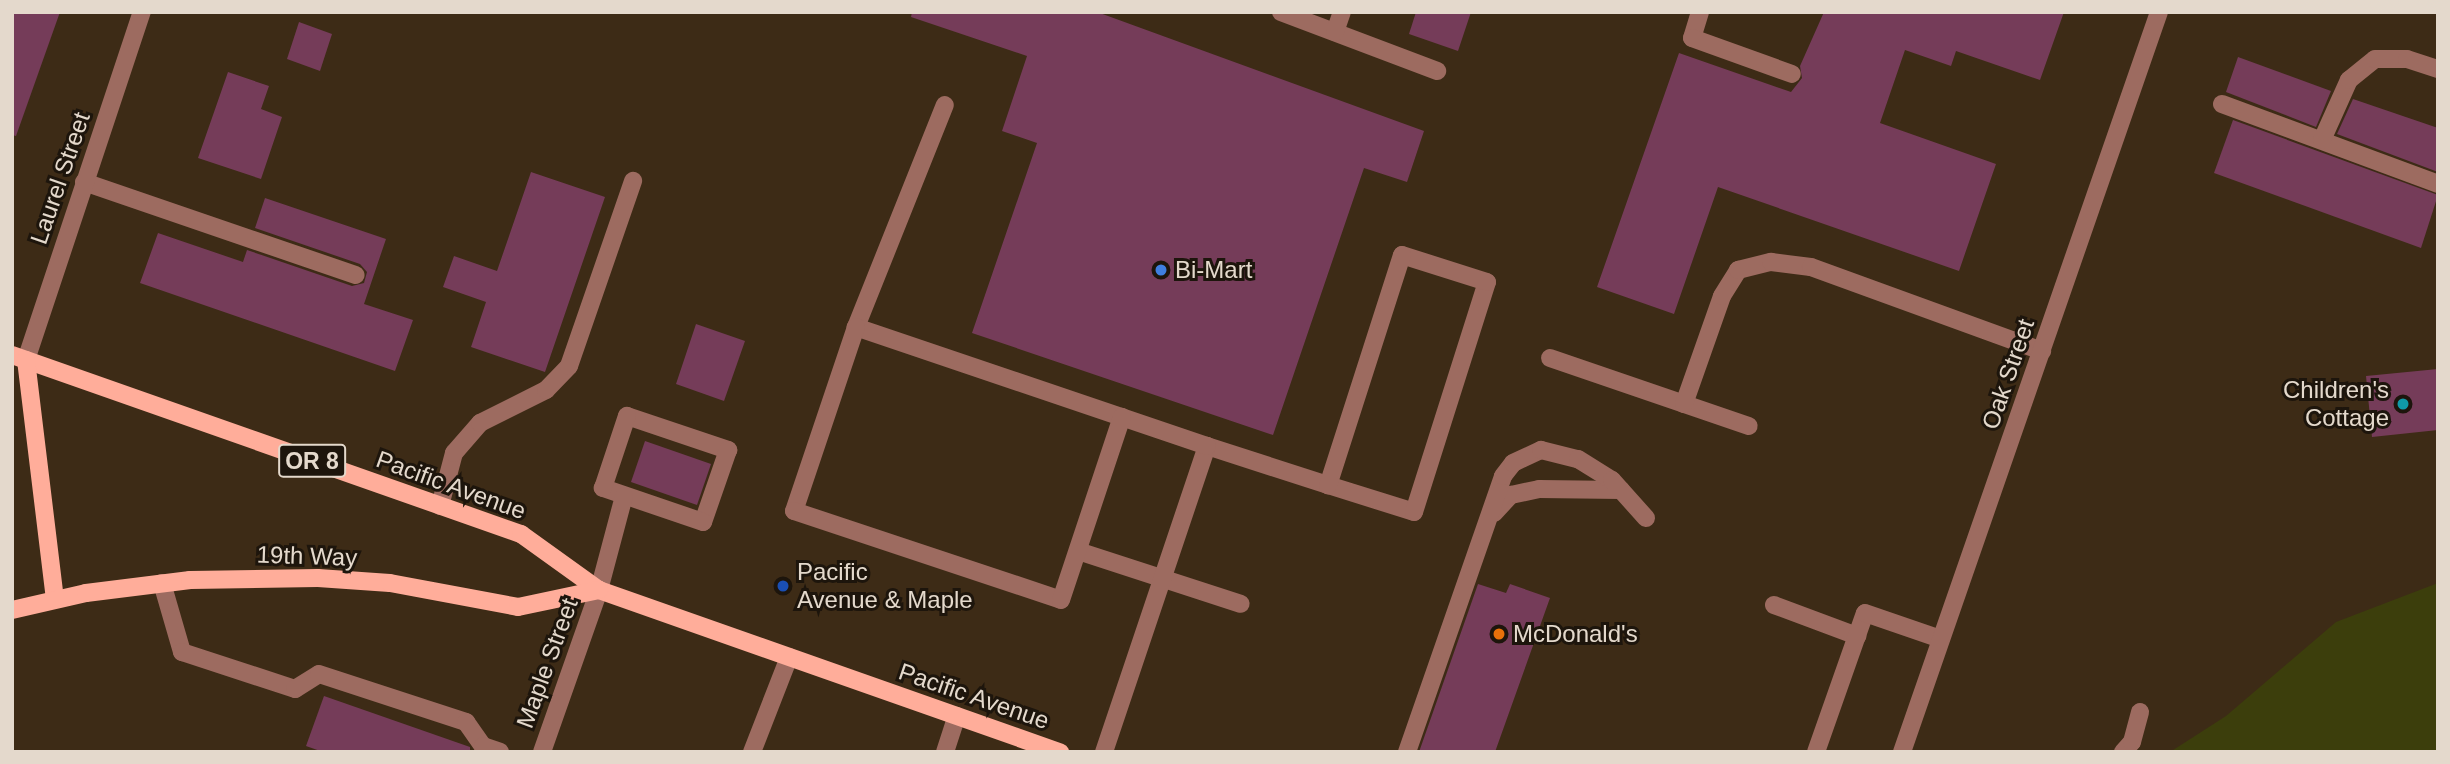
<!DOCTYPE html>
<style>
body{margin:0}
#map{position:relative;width:2450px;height:764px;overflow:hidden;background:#3d2b16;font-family:Arial,sans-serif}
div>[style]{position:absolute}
.green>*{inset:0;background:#3c3e0c}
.building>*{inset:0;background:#753c59}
.minor>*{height:18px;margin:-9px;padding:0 9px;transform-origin:9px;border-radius:9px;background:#9d6b60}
.major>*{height:18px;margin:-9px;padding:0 9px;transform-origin:9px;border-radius:9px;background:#ffad9a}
.dots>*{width:19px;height:19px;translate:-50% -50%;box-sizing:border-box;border:4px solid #1d150c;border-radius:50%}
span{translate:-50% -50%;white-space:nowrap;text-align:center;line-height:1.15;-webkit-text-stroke:6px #1d150c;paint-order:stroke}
.shield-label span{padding:2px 5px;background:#1d150c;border:2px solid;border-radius:5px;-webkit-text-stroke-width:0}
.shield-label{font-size:23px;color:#e4d9cc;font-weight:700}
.street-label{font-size:24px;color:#e4d9cc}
.poi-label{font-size:24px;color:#e4d9cc}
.left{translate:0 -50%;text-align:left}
.right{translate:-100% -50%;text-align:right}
.frame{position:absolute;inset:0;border:14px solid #e4d9cc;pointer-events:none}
</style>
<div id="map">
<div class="green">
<i style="clip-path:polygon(2438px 583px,2438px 752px,2170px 752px,2226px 716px,2336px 622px)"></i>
</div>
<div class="building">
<i style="clip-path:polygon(12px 12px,60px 12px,16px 136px,12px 135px)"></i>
<i style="clip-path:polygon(912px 12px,1097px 12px,1424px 131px,1407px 182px,1364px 168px,1273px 435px,972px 333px,1037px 143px,1002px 131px,1027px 56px,911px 17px)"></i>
<i style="clip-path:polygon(1416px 12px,1471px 12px,1458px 51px,1409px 34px)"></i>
<i style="clip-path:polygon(1824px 12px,2064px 12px,2040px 80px,1956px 51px,1951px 66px,1905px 50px,1880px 123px,1996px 164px,1959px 271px,1718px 187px,1674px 314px,1597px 287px,1679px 53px,1791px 92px,1802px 78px,1800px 66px)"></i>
<i style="clip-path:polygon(299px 22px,332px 34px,320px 71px,287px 59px)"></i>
<i style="clip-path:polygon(2238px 57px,2331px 91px,2316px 127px,2226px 92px)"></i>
<i style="clip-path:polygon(228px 72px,269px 86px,261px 109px,282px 117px,261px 179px,198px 158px)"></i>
<i style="clip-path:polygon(2353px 99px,2438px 128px,2438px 172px,2337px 134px)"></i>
<i style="clip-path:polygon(2233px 120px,2438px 195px,2421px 248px,2214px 173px)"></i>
<i style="clip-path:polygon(531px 172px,605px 197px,545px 372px,471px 347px,486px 302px,443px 287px,454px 256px,497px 271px)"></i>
<i style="clip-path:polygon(265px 198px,386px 239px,364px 304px,413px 320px,395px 371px,140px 283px,158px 233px,243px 262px,247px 250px,352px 286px,364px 283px,367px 272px,360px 264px,255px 228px)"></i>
<i style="clip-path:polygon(696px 324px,745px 341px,724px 401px,676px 384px)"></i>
<i style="clip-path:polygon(2438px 369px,2438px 430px,2372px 437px,2366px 376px)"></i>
<i style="clip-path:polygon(645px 441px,711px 464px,697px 505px,631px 482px)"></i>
<i style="clip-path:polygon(1478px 584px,1506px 593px,1510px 584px,1550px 598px,1495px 752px,1419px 752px)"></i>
<i style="clip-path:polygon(324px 696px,470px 747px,470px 752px,323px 752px,306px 746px)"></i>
</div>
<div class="minor">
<i style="left:1281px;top:12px;width:167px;rotate:20.7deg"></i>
<i style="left:1700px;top:12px;width:27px;rotate:107deg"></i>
<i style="left:1692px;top:38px;width:106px;rotate:19.8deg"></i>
<i style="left:1335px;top:32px;width:21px;rotate:-71deg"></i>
<i style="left:2222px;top:104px;width:230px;rotate:20.3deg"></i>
<i style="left:2322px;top:140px;width:66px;rotate:-65.8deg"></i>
<i style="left:2349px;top:80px;width:33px;rotate:-39deg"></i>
<i style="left:2375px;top:59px;width:32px"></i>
<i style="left:2407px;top:59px;width:33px;rotate:18deg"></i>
<i style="left:84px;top:182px;width:287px;rotate:18.9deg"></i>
<i style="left:856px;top:327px;width:239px;rotate:-68.2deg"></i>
<i style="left:1550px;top:358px;width:210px;rotate:18.9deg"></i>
<i style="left:26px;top:360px;width:367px;rotate:-71.6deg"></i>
<i style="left:1684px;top:404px;width:114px;rotate:-70.6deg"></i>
<i style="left:1722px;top:296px;width:31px;rotate:-58deg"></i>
<i style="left:1738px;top:270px;width:34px;rotate:-14deg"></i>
<i style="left:1771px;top:262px;width:40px;rotate:7.1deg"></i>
<i style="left:1811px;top:267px;width:246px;rotate:20deg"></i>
<i style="left:627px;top:416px;width:107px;rotate:18.6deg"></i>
<i style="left:728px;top:450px;width:76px;rotate:109.1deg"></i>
<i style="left:703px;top:522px;width:106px;rotate:-161.2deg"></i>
<i style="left:603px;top:488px;width:76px;rotate:-71.6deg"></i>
<i style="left:1207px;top:446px;width:127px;rotate:17.9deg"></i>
<i style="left:1328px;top:485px;width:90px;rotate:17.4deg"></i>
<i style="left:1414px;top:512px;width:241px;rotate:-72.4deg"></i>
<i style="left:1487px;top:282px;width:89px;rotate:-162.4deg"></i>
<i style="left:1402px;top:255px;width:242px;rotate:107.8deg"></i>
<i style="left:440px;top:506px;width:55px;rotate:-75.2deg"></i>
<i style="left:454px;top:453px;width:40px;rotate:-49deg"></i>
<i style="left:480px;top:423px;width:74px;rotate:-26.6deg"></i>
<i style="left:546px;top:390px;width:33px;rotate:-46deg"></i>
<i style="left:569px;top:366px;width:196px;rotate:-70.9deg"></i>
<i style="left:1494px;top:513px;width:25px;rotate:-47deg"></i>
<i style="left:1511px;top:495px;width:29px;rotate:-12deg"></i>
<i style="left:1539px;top:489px;width:82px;rotate:0.7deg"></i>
<i style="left:1078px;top:551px;width:171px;rotate:18deg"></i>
<i style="left:162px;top:583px;width:72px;rotate:73.8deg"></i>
<i style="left:182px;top:652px;width:119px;rotate:18.1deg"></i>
<i style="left:295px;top:689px;width:28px;rotate:-32deg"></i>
<i style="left:319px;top:674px;width:155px;rotate:18.1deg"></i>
<i style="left:466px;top:722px;width:29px;rotate:55deg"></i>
<i style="left:483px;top:746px;width:18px;rotate:19deg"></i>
<i style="left:1774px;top:605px;width:89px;rotate:20.5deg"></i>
<i style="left:542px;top:752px;width:172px;rotate:-70.6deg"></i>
<i style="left:599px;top:590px;width:97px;rotate:-75.1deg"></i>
<i style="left:752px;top:752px;width:102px;rotate:-68.7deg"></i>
<i style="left:945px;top:752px;width:38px;rotate:-72deg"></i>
<i style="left:1104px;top:752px;width:323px;rotate:-71.4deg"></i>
<i style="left:1207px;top:446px;width:371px;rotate:-161.3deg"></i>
<i style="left:856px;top:327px;width:194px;rotate:108.6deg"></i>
<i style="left:794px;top:511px;width:281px;rotate:18.4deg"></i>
<i style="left:1061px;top:600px;width:193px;rotate:-71.6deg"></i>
<i style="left:1407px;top:752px;width:292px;rotate:-70.8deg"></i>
<i style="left:1503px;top:476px;width:16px;rotate:-52deg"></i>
<i style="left:1513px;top:463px;width:31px;rotate:-25deg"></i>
<i style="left:1541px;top:450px;width:38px;rotate:14deg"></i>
<i style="left:1578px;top:459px;width:40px;rotate:32deg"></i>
<i style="left:1612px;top:480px;width:51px;rotate:48.2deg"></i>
<i style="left:1816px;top:752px;width:147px;rotate:-70.6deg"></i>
<i style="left:1865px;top:613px;width:80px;rotate:18.9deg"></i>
<i style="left:1902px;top:752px;width:783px;rotate:-70.85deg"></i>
<i style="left:2123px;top:752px;width:13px;rotate:-48deg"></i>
<i style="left:2132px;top:742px;width:31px;rotate:-75deg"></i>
</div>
<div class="major">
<i style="left:12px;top:355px;width:540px;rotate:19.38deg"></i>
<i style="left:521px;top:534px;width:96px;rotate:35.7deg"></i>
<i style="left:599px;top:590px;width:489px;rotate:19.4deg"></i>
<i style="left:26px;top:360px;width:241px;rotate:83.1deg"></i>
<i style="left:12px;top:610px;width:76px;rotate:-12.9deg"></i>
<i style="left:86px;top:593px;width:105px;rotate:-7.1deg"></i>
<i style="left:190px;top:580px;width:128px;rotate:-0.9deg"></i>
<i style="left:318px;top:578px;width:72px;rotate:4deg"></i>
<i style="left:390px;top:583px;width:130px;rotate:10.6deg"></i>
<i style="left:518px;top:607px;width:83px;rotate:-11.9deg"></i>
</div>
<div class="dots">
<i style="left:1161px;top:270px;background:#3f7fe0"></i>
<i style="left:2403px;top:404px;background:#0f9aa8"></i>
<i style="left:783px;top:586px;background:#1a4fb4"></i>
<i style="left:1499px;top:634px;background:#e8710a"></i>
</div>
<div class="shield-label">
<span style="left:312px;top:461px">OR 8</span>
</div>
<div class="street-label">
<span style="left:60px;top:178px;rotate:-71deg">Laurel Street</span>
<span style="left:2008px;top:374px;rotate:-71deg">Oak Street</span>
<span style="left:451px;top:485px;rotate:20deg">Pacific Avenue</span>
<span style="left:307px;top:556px;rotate:2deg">19th Way</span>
<span style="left:547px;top:663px;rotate:-70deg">Maple Street</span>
<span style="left:974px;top:696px;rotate:19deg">Pacific Avenue</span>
</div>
<div class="poi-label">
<span class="left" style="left:1175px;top:270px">Bi-Mart</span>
<span class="right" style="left:2389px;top:404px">Children's<br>Cottage</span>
<span class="left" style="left:797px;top:586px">Pacific<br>Avenue &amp; Maple</span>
<span class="left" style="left:1513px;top:634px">McDonald's</span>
</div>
<div class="frame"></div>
</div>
